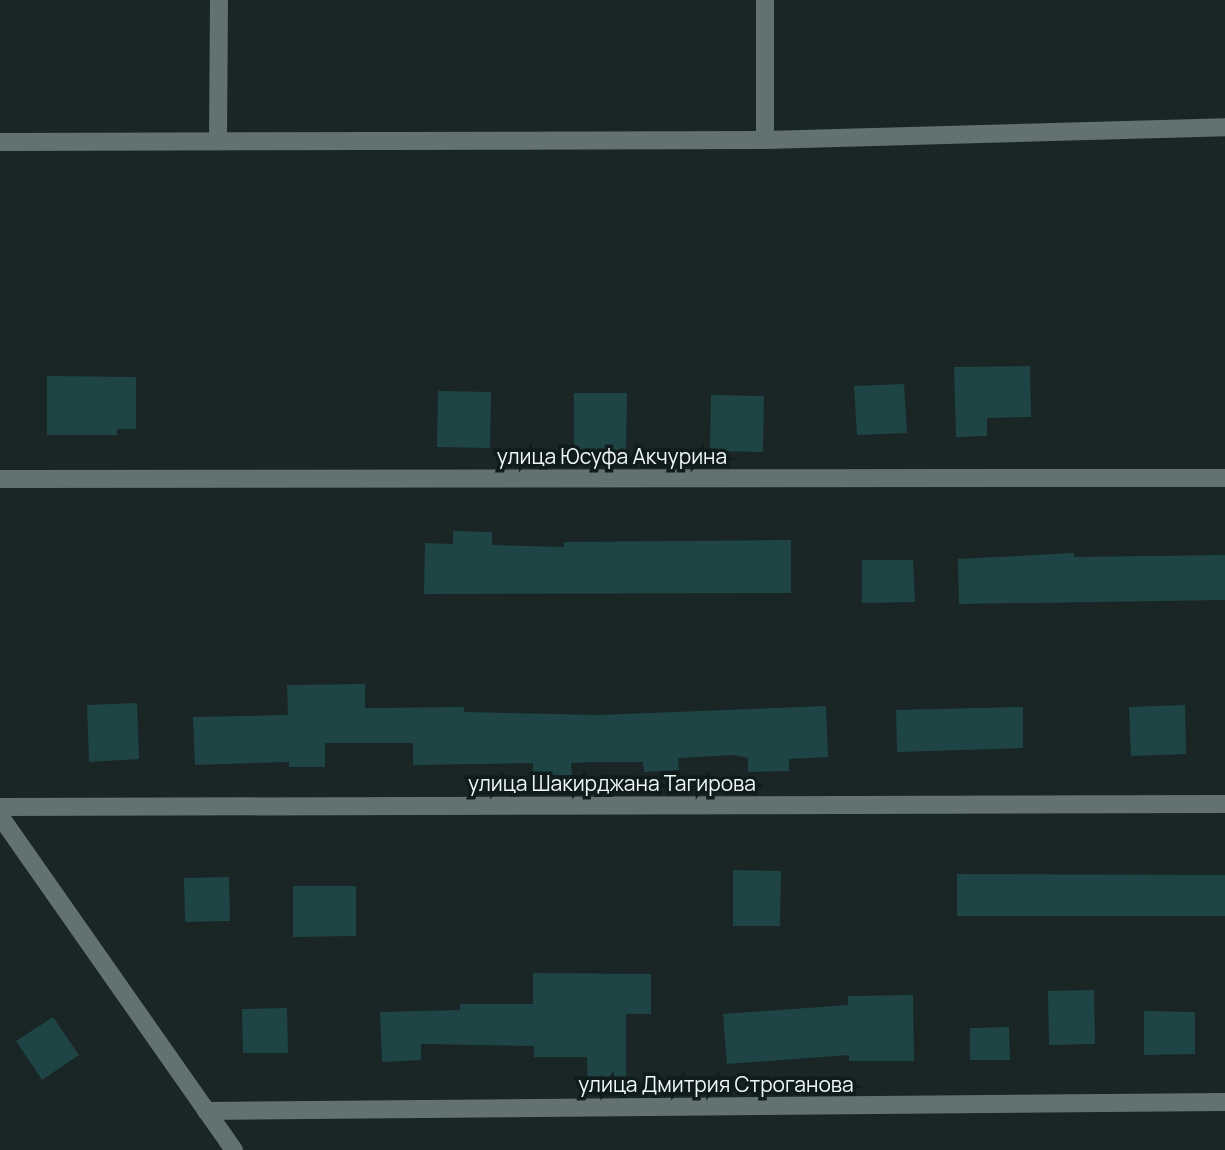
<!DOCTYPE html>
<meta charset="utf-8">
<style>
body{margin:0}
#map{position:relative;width:1225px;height:1150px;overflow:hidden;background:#1a2525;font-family:Manrope,sans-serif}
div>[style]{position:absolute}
.building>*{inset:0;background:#1f4445}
.lane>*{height:18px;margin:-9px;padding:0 9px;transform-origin:9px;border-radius:9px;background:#627273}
.street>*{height:18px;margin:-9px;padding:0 9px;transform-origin:9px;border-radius:9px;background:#627273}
span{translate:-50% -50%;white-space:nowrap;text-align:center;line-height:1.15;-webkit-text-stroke:7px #101b1c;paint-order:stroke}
.street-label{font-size:21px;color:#eff7f7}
</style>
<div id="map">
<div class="building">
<i style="clip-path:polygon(1030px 366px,1031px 417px,987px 418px,987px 436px,956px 437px,954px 367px)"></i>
<i style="clip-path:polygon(47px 376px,136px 377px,136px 429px,117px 429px,117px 435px,47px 435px)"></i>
<i style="clip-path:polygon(904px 384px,907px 433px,857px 435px,854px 386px)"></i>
<i style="clip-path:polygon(438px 391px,491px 392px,490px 448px,437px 447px)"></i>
<i style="clip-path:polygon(574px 393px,627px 393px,626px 450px,574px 449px)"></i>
<i style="clip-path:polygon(711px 395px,764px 396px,763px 452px,710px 451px)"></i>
<i style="clip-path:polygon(453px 531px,492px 532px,492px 545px,564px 547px,564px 542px,791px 540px,791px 593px,424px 594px,425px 543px,453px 544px)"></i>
<i style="clip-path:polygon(1074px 553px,1074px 557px,1225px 555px,1225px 600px,959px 604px,958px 559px)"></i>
<i style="clip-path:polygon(862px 560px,913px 560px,915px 602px,862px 603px)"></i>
<i style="clip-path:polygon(365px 684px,365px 708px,464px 707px,464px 712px,599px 715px,826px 706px,828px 757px,789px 759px,789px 771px,748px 772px,748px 758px,733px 755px,678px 758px,679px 770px,644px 772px,643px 762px,596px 762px,571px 763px,572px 775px,533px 775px,533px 763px,413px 765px,413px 743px,325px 743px,325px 767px,289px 767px,289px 762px,195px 765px,193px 717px,288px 715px,287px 685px)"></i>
<i style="clip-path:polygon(137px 703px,139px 759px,89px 762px,87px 705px)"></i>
<i style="clip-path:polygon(1185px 705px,1186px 754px,1131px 756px,1129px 707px)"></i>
<i style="clip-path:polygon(1023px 707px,1023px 748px,897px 752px,896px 710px)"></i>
<i style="clip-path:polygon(733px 870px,781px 871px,780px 926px,733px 926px)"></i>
<i style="clip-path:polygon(957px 874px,1225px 875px,1225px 916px,957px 916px)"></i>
<i style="clip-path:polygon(229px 877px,230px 921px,185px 922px,184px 878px)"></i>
<i style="clip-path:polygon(293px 886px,356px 886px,356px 936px,293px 937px)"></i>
<i style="clip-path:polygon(533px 973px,651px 974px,651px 1014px,626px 1014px,626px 1093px,588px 1093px,587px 1057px,534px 1057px,534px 1046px,421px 1044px,421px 1060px,382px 1062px,380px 1012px,460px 1010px,460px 1004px,533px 1004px)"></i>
<i style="clip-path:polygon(1094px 990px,1095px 1044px,1049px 1045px,1048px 991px)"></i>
<i style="clip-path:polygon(913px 995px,914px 1061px,849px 1061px,849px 1055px,727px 1064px,723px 1014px,848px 1005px,848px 996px)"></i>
<i style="clip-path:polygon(287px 1008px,288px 1053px,243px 1053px,242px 1009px)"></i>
<i style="clip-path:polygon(1144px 1011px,1195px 1012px,1195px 1054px,1144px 1055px)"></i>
<i style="clip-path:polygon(53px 1017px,79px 1055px,42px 1080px,16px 1041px)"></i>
<i style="clip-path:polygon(1009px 1027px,1010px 1060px,970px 1060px,970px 1028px)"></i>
</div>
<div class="lane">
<i style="left:765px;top:0;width:140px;rotate:90deg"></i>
<i style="left:218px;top:141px;width:141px;rotate:-89.6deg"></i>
<i style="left:0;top:142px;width:765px;rotate:-0.15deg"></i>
<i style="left:765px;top:140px;width:460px;rotate:-1.6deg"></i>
</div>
<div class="street">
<i style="left:0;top:479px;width:1225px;rotate:-0.05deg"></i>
<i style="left:0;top:807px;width:1225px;rotate:-0.14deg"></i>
<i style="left:0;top:816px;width:408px;rotate:55deg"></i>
<i style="left:206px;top:1111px;width:1019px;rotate:-0.51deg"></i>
</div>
<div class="street-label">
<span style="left:612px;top:456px">улица Юсуфа Акчурина</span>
<span style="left:612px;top:783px">улица Шакирджана Тагирова</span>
<span style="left:716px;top:1084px">улица Дмитрия Строганова</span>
</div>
</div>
